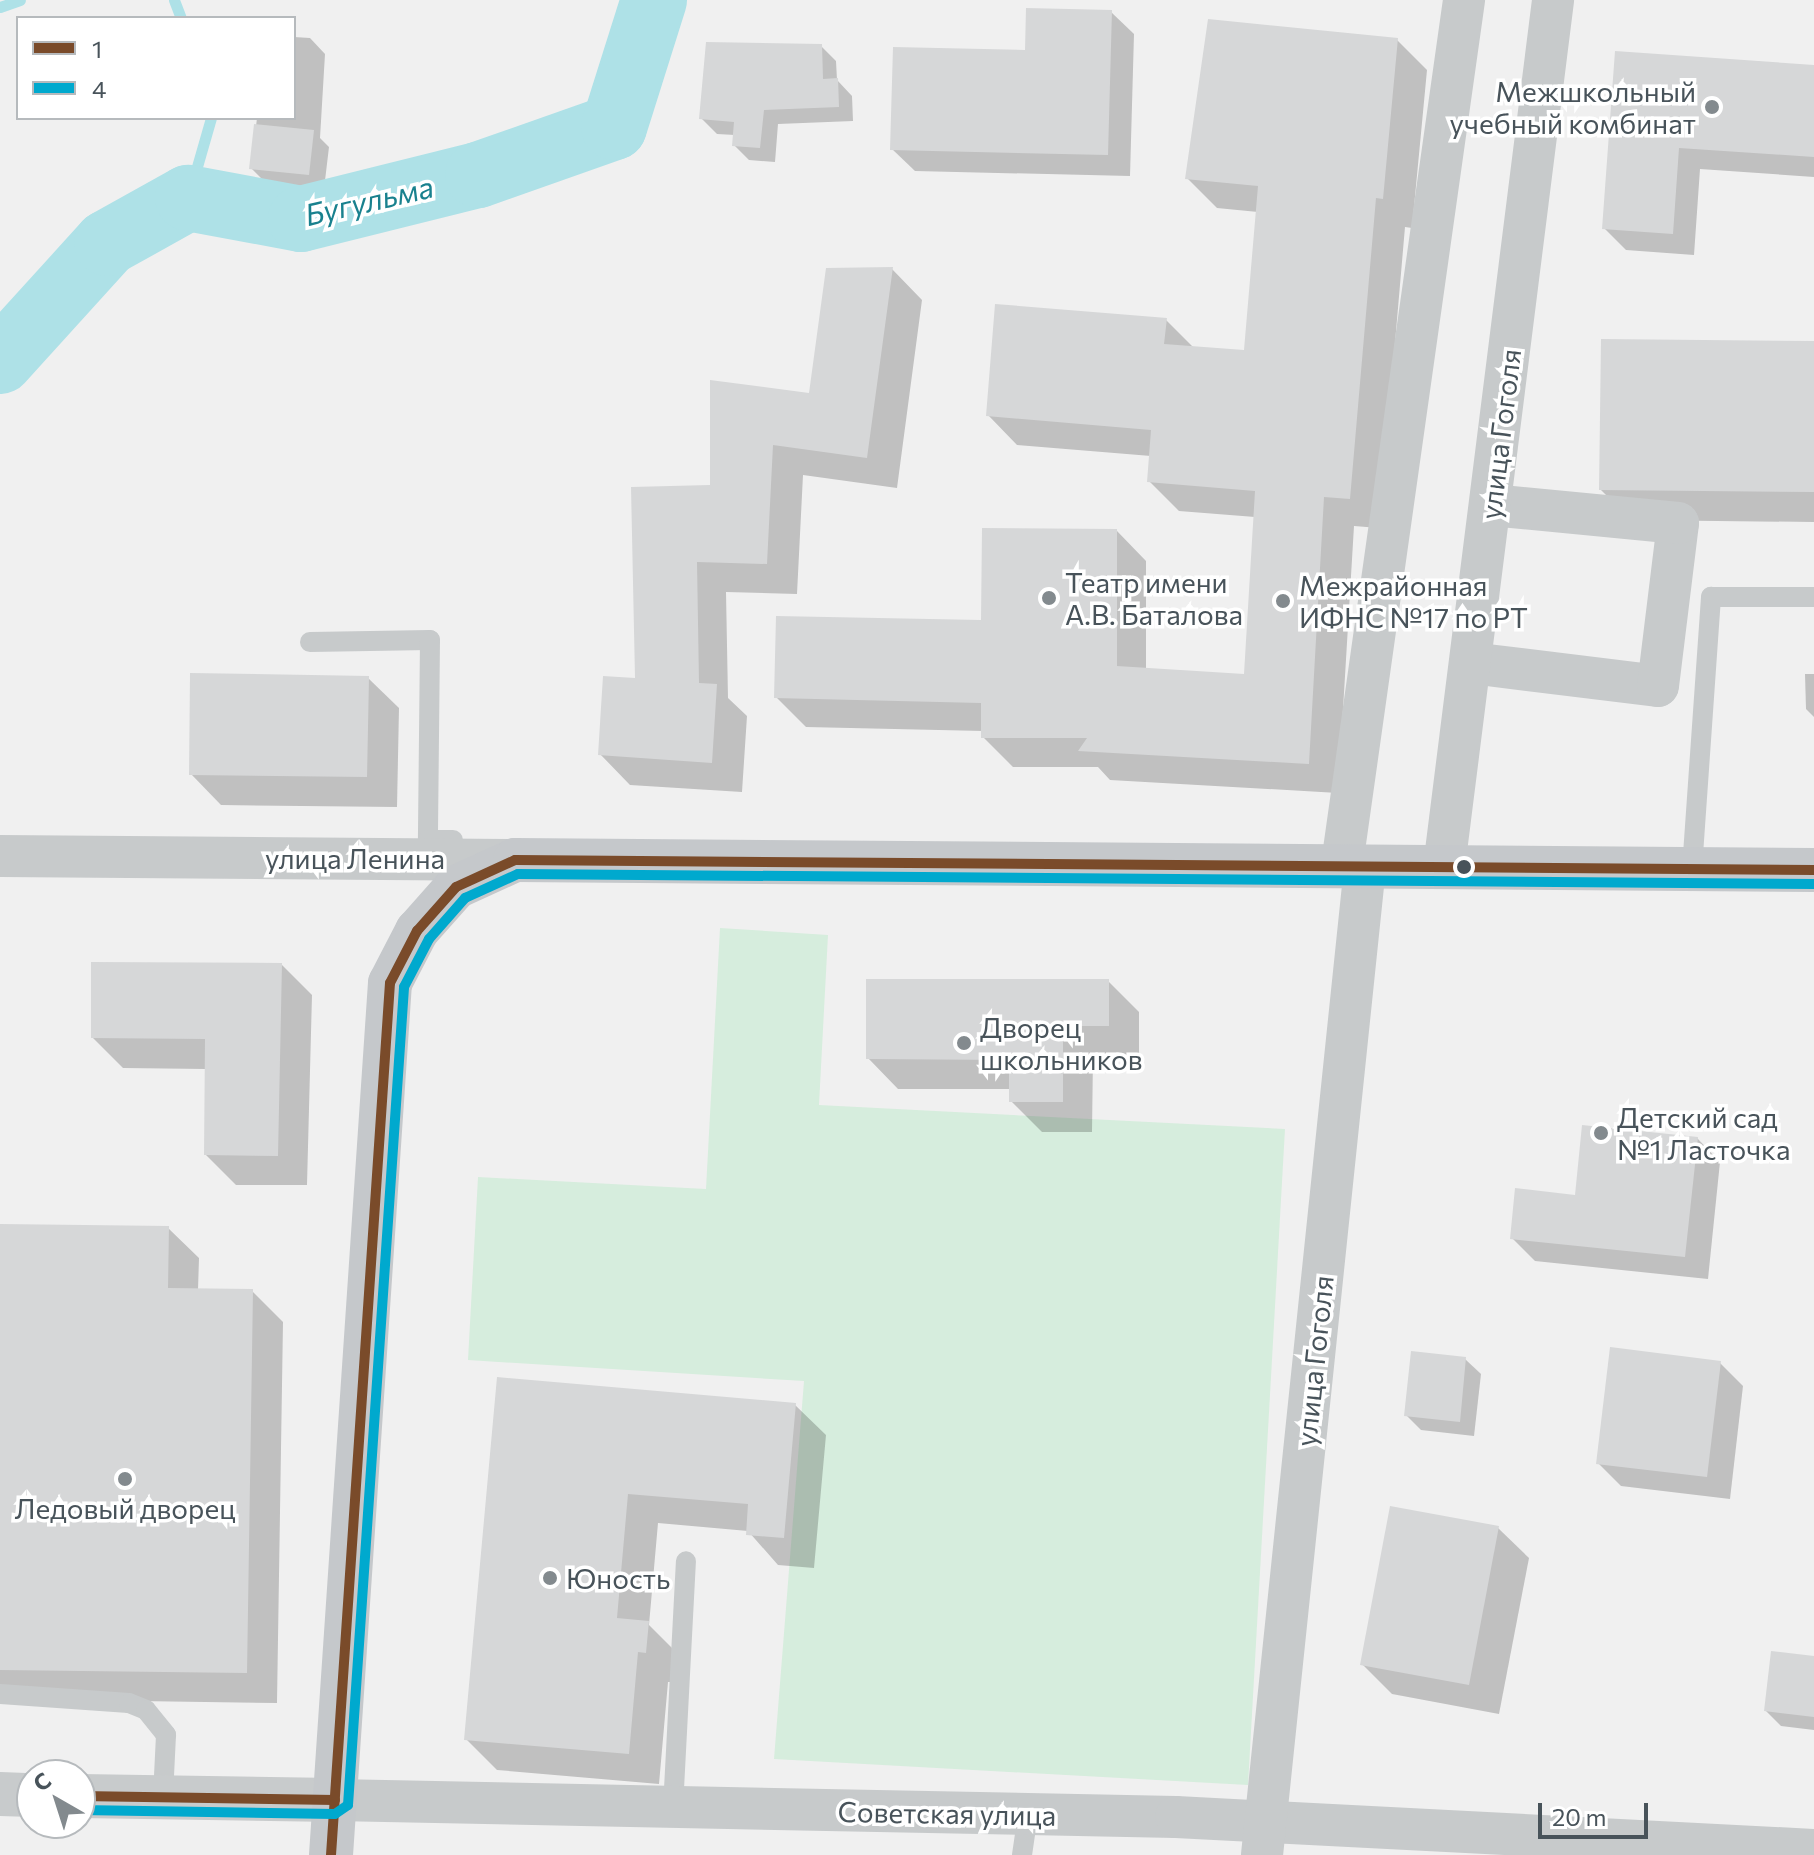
<!DOCTYPE html>
<meta charset="utf-8">
<style>
body{margin:0}
#map{position:relative;width:1814px;height:1855px;overflow:hidden;background:#f0f0f0;font-family:Commissioner,sans-serif}
div>[style]{position:absolute}
.green>*{inset:0;background:#d6eddd}
.shadow>*{inset:0;background:#0003}
.stream>*{height:11px;margin:-5.5px;padding:0 5.5px;transform-origin:5.5px;border-radius:5.5px;background:#aee1e7}
.river>*{height:66px;margin:-33px;padding:0 33px;transform-origin:33px;border-radius:33px;background:#aee1e7}
.building>*{inset:0;background:#d6d7d8}
.lane>*{height:20px;margin:-10px;padding:0 10px;transform-origin:10px;border-radius:10px;background:#c7cacb}
.street>*{height:42px;margin:-21px;padding:0 21px;transform-origin:21px;border-radius:21px;background:#c7cacb}
.secondary>*{height:44px;margin:-22px;padding:0 22px;transform-origin:22px;border-radius:22px;background:#c8cbcc}
.primary>*{height:44px;margin:-22px;padding:0 22px;transform-origin:22px;border-radius:22px;background:#c5c8cb}
.bus-1>*{height:10px;margin:-5px;padding:0 5px;transform-origin:5px;border-radius:5px;background:#7a4b2a}
.bus-2>*{height:10px;margin:-5px;padding:0 5px;transform-origin:5px;border-radius:5px;background:#00a9ce}
.dots>*{width:22px;height:22px;translate:-50% -50%;box-sizing:border-box;border:4px solid #fff;border-radius:50%}
span{translate:-50% -50%;white-space:nowrap;text-align:center;line-height:1.15;-webkit-text-stroke:7px #fff;paint-order:stroke}
.poi-label{font-size:28px;color:#48535a}
.right{translate:-100% -50%;text-align:right}
.left{translate:0 -50%;text-align:left}
.street-label{font-size:28px;color:#48535a}
.water-label{font-size:30px;color:#19818e;font-style:italic}
.legend{position:absolute;left:16px;top:16px;width:280px;height:104px;box-sizing:border-box;background:#fff;border:2px solid #b6babd;margin:0;padding:10px 14px;list-style:none;font-size:24px;color:#48535a}
.legend li{display:flex;align-items:center;gap:16px;height:40px}
.legend b{width:40px;border:2px solid #b6babd}
.north{position:absolute;left:16px;top:1759px;width:80px;height:80px;box-sizing:border-box;background:#fff;border:2px solid #b6babd;border-radius:50%;rotate:321deg;font-size:22px;font-weight:700;line-height:32px;text-align:center;color:#48535a}
.north::after{content:'';display:block;margin:auto;width:28px;height:36px;background:#838a8e;clip-path:polygon(50% 0,100% 100%,50% 72%,0 100%)}
.scale{position:absolute;left:1538px;top:1803px;width:110px;height:36px;box-sizing:border-box;border:4px solid #48535a;border-top:0;padding-left:10px;font-size:24px;line-height:28px;white-space:nowrap;color:#48535a;-webkit-text-stroke:6px #fff;paint-order:stroke}
</style>
<div id="map">
<div class="green">
<i style="clip-path:polygon(720px 928px,828px 935px,819px 1105px,1285px 1129px,1248px 1785px,774px 1759px,804px 1381px,468px 1360px,478px 1177px,706px 1189px)"></i>
</div>
<div class="shadow">
<i style="clip-path:polygon(1111px 12px,1134px 34px,1130px 176px,915px 171px,892px 149px,1027px 52px)"></i>
<i style="clip-path:polygon(294px 37px,310px 38px,325px 54px,320px 138px,329px 147px,324px 189px,266px 183px,251px 168px,257px 118px,294px 118px)"></i>
<i style="clip-path:polygon(1397px 40px,1427px 70px,1412px 228px,1405px 227px,1379px 528px,1354px 526px,1338px 793px,1110px 780px,1098px 767px,1013px 767px,983px 737px,983px 731px,806px 727px,776px 697px,983px 623px,1117px 531px,1146px 561px,1146px 670px,1246px 676px,1255px 517px,1179px 511px,1149px 481px,1151px 456px,1017px 445px,988px 415px,1166px 320px,1194px 348px,1245px 353px,1258px 212px,1217px 208px,1187px 178px)"></i>
<i style="clip-path:polygon(821px 46px,836px 61px,837px 80px,852px 96px,853px 121px,778px 124px,775px 162px,749px 160px,734px 145px,735px 135px,717px 134px,701px 118px)"></i>
<i style="clip-path:polygon(1617px 53px,1814px 67px,1814px 177px,1700px 169px,1694px 255px,1626px 250px,1604px 228px)"></i>
<i style="clip-path:polygon(892px 269px,922px 300px,897px 488px,803px 475px,797px 594px,726px 592px,728px 698px,747px 716px,742px 792px,630px 785px,600px 754px,637px 680px,712px 487px,810px 395px)"></i>
<i style="clip-path:polygon(1814px 343px,1814px 522px,1631px 520px,1601px 490px)"></i>
<i style="clip-path:polygon(1805px 674px,1814px 674px,1814px 717px,1806px 709px)"></i>
<i style="clip-path:polygon(368px 678px,399px 708px,397px 807px,221px 805px,191px 774px)"></i>
<i style="clip-path:polygon(282px 965px,312px 995px,307px 1185px,236px 1185px,206px 1155px,206px 1069px,123px 1068px,93px 1038px)"></i>
<i style="clip-path:polygon(1108px 981px,1139px 1012px,1139px 1056px,1093px 1056px,1092px 1132px,1042px 1132px,1011px 1101px,1011px 1089px,898px 1089px,868px 1058px)"></i>
<i style="clip-path:polygon(1697px 1138px,1720px 1162px,1708px 1279px,1535px 1261px,1512px 1238px)"></i>
<i style="clip-path:polygon(0 1226px,168px 1228px,199px 1258px,198px 1290px,252px 1291px,283px 1322px,277px 1703px,0 1699px)"></i>
<i style="clip-path:polygon(1465px 1359px,1481px 1374px,1474px 1436px,1421px 1430px,1406px 1415px)"></i>
<i style="clip-path:polygon(1720px 1363px,1743px 1386px,1730px 1499px,1621px 1486px,1598px 1463px)"></i>
<i style="clip-path:polygon(499px 1379px,795px 1405px,826px 1435px,814px 1568px,778px 1565px,748px 1531px,658px 1523px,649px 1625px,678px 1654px,676px 1682px,668px 1682px,659px 1784px,497px 1770px,466px 1739px)"></i>
<i style="clip-path:polygon(1498px 1528px,1529px 1558px,1499px 1714px,1392px 1694px,1362px 1664px)"></i>
<i style="clip-path:polygon(1814px 1658px,1814px 1730px,1781px 1726px,1766px 1711px)"></i>
</div>
<div class="stream">
<i style="left:174px;top:0;width:19px;rotate:69deg"></i>
<i style="left:0;top:7px;width:21px;rotate:-19deg"></i>
<i style="left:188px;top:198px;width:83px;rotate:-74deg"></i>
</div>
<div class="river">
<i style="left:0;top:361px;width:159px;rotate:-47.8deg"></i>
<i style="left:107px;top:243px;width:93px;rotate:-29.1deg"></i>
<i style="left:188px;top:198px;width:115px;rotate:10.5deg"></i>
<i style="left:301px;top:219px;width:182px;rotate:-14deg"></i>
<i style="left:478px;top:175px;width:144px;rotate:-19.4deg"></i>
<i style="left:614px;top:127px;width:133px;rotate:-72.5deg"></i>
</div>
<div class="building">
<i style="clip-path:polygon(1026px 8px,1112px 10px,1108px 155px,890px 150px,893px 47px,1025px 50px)"></i>
<i style="clip-path:polygon(1208px 19px,1398px 38px,1383px 199px,1376px 198px,1350px 499px,1324px 497px,1309px 764px,1078px 751px,1087px 738px,981px 738px,981px 703px,774px 698px,776px 616px,981px 620px,982px 528px,1117px 529px,1117px 666px,1244px 674px,1255px 491px,1147px 482px,1151px 430px,986px 416px,995px 304px,1167px 318px,1164px 344px,1244px 350px,1258px 186px,1185px 179px)"></i>
<i style="clip-path:polygon(706px 42px,822px 44px,823px 79px,838px 78px,839px 107px,764px 110px,760px 148px,732px 146px,734px 122px,699px 119px)"></i>
<i style="clip-path:polygon(1615px 51px,1814px 65px,1814px 157px,1679px 148px,1673px 234px,1602px 229px)"></i>
<i style="clip-path:polygon(254px 124px,314px 130px,309px 175px,249px 169px)"></i>
<i style="clip-path:polygon(893px 267px,867px 458px,773px 445px,767px 564px,697px 562px,699px 683px,717px 684px,712px 763px,598px 755px,603px 676px,635px 678px,631px 487px,710px 485px,710px 380px,809px 393px,826px 268px)"></i>
<i style="clip-path:polygon(1601px 339px,1814px 341px,1814px 492px,1599px 490px)"></i>
<i style="clip-path:polygon(190px 673px,369px 676px,367px 777px,189px 775px)"></i>
<i style="clip-path:polygon(91px 962px,282px 963px,278px 1156px,204px 1155px,205px 1039px,91px 1038px)"></i>
<i style="clip-path:polygon(866px 979px,1109px 979px,1109px 1026px,1063px 1026px,1063px 1102px,1009px 1102px,1009px 1060px,866px 1059px)"></i>
<i style="clip-path:polygon(1582px 1125px,1698px 1137px,1685px 1257px,1510px 1239px,1515px 1188px,1575px 1195px)"></i>
<i style="clip-path:polygon(0 1224px,169px 1226px,168px 1288px,253px 1289px,247px 1673px,0 1670px)"></i>
<i style="clip-path:polygon(1610px 1347px,1721px 1361px,1707px 1477px,1596px 1464px)"></i>
<i style="clip-path:polygon(1411px 1351px,1466px 1357px,1460px 1422px,1404px 1416px)"></i>
<i style="clip-path:polygon(497px 1377px,796px 1403px,784px 1538px,746px 1535px,748px 1504px,628px 1494px,617px 1618px,649px 1621px,646px 1653px,638px 1652px,629px 1754px,464px 1740px)"></i>
<i style="clip-path:polygon(1390px 1506px,1499px 1526px,1469px 1685px,1360px 1665px)"></i>
<i style="clip-path:polygon(1771px 1651px,1814px 1656px,1814px 1717px,1764px 1711px)"></i>
</div>
<div class="lane">
<i style="left:310px;top:642px;width:120px;rotate:-1deg"></i>
<i style="left:430px;top:640px;width:200px;rotate:90.6deg"></i>
<i style="left:428px;top:840px;width:25px"></i>
<i style="left:1692px;top:869px;width:273px;rotate:-86deg"></i>
<i style="left:1711px;top:597px;width:103px"></i>
<i style="left:0;top:1694px;width:129px;rotate:4deg"></i>
<i style="left:129px;top:1703px;width:18px;rotate:22deg"></i>
<i style="left:146px;top:1710px;width:32px;rotate:51deg"></i>
<i style="left:166px;top:1735px;width:62px;rotate:92.8deg"></i>
<i style="left:673px;top:1808px;width:247px;rotate:-87deg"></i>
<i style="left:1022px;top:1855px;width:41px;rotate:-81.7deg"></i>
</div>
<div class="street">
<i style="left:1471px;top:663px;width:188px;rotate:7deg"></i>
<i style="left:1658px;top:686px;width:164px;rotate:-83deg"></i>
<i style="left:1678px;top:523px;width:188px;rotate:-174.5deg"></i>
<i style="left:0;top:856px;width:515px;rotate:0.45deg"></i>
<i style="left:1342px;top:864px;width:873px;rotate:-81.96deg"></i>
<i style="left:1444px;top:867px;width:874px;rotate:-82.83deg"></i>
<i style="left:335px;top:1800px;width:841px;rotate:1.16deg"></i>
<i style="left:1176px;top:1817px;width:639px;rotate:2.96deg"></i>
<i style="left:1262px;top:1855px;width:994px;rotate:-84.05deg"></i>
</div>
<div class="secondary">
<i style="left:0;top:1794px;width:32px;rotate:2deg"></i>
<i style="left:80px;top:1796px;width:255px;rotate:0.9deg"></i>
</div>
<div class="primary">
<i style="left:331px;top:1855px;width:874px;rotate:-86.13deg"></i>
<i style="left:390px;top:983px;width:59px;rotate:-62.6deg"></i>
<i style="left:417px;top:931px;width:59px;rotate:-48.4deg"></i>
<i style="left:456px;top:887px;width:65px;rotate:-24.6deg"></i>
<i style="left:515px;top:860px;width:1299px;rotate:0.44deg"></i>
</div>
<div class="bus-1">
<i style="left:80px;top:1796px;width:255px;rotate:0.9deg"></i>
<i style="left:331px;top:1855px;width:874px;rotate:-86.13deg"></i>
<i style="left:390px;top:983px;width:59px;rotate:-62.6deg"></i>
<i style="left:417px;top:931px;width:59px;rotate:-48.4deg"></i>
<i style="left:456px;top:887px;width:65px;rotate:-24.6deg"></i>
<i style="left:515px;top:860px;width:1299px;rotate:0.44deg"></i>
</div>
<div class="bus-2">
<i style="left:80px;top:1810px;width:255px;rotate:0.9deg"></i>
<i style="left:335px;top:1814px;width:16px;rotate:-35deg"></i>
<i style="left:348px;top:1805px;width:820px;rotate:-86.08deg"></i>
<i style="left:404px;top:987px;width:54px;rotate:-62.5deg"></i>
<i style="left:429px;top:939px;width:55px;rotate:-48.7deg"></i>
<i style="left:465px;top:898px;width:58px;rotate:-24.4deg"></i>
<i style="left:518px;top:874px;width:1296px;rotate:0.44deg"></i>
</div>
<div class="dots">
<i style="left:1712px;top:107px;background:#838a8e"></i>
<i style="left:1049px;top:598px;background:#838a8e"></i>
<i style="left:1283px;top:601px;background:#838a8e"></i>
<i style="left:1464px;top:867px;background:#48535a"></i>
<i style="left:964px;top:1043px;background:#838a8e"></i>
<i style="left:1601px;top:1133px;background:#838a8e"></i>
<i style="left:125px;top:1479px;background:#838a8e"></i>
<i style="left:550px;top:1578px;background:#838a8e"></i>
</div>
<div class="poi-label">
<span class="right" style="left:1696px;top:107px">Межшкольный<br>учебный комбинат</span>
<span class="left" style="left:1065px;top:598px">Театр имени<br>А.В. Баталова</span>
<span class="left" style="left:1299px;top:601px">Межрайонная<br>ИФНС №17 по РТ</span>
<span class="left" style="left:980px;top:1043px">Дворец<br>школьников</span>
<span class="left" style="left:1617px;top:1133px">Детский сад<br>№1 Ласточка</span>
<span style="left:125px;top:1508px">Ледовый дворец</span>
<span class="left" style="left:566px;top:1578px">Юность</span>
</div>
<div class="street-label">
<span style="left:1500px;top:434px;rotate:-83deg">улица Гоголя</span>
<span style="left:355px;top:858px">улица Ленина</span>
<span style="left:1314px;top:1361px;rotate:-84deg">улица Гоголя</span>
<span style="left:947px;top:1813px;rotate:1deg">Советская улица</span>
</div>
<div class="water-label">
<span style="left:369px;top:200px;rotate:-13deg">Бугульма</span>
</div>
<ul class="legend">
<li><b style="height:10px;background:#7a4b2a"></b>1</li>
<li><b style="height:10px;background:#00a9ce"></b>4</li>
</ul>
<div class="north">С</div>
<div class="scale">20 m</div>
</div>
